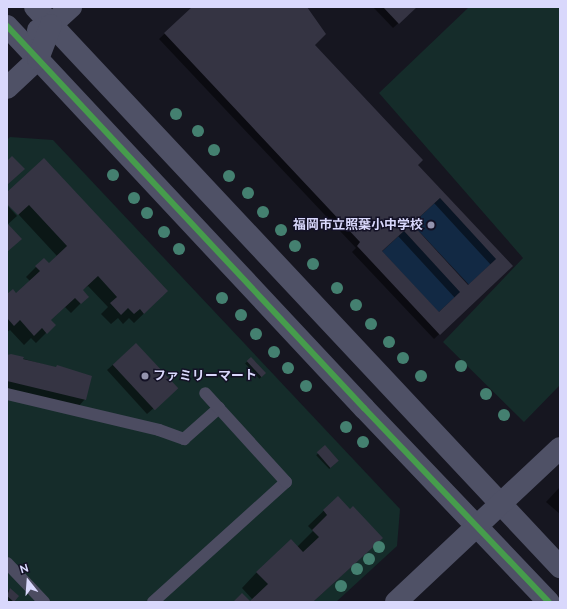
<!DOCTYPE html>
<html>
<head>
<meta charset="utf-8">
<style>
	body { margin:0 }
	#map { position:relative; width:567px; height:609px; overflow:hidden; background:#161620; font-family:Raleway,"Noto Sans JP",sans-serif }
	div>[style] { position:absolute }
	.green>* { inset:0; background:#152c2a }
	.water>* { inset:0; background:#122944; transform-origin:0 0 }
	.shadow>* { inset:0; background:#0007; transform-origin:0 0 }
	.building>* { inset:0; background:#353443; transform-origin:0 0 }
	.lane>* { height:12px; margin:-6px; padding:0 6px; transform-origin:6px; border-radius:6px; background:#4c4c61 }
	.secondary>* { height:22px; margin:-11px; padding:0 11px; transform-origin:11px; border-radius:11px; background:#4f5166 }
	.cycleway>* { height:6px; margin:-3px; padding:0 3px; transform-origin:3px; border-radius:3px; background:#469c4c }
	.trees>* { width:12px; height:12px; margin:-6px; border-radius:50%; background:#448070 }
	.dots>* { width:11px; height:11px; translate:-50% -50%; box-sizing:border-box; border:2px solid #131125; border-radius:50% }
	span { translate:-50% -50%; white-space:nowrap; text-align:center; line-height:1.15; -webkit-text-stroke:3px #131125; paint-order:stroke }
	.poi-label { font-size:13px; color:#d9d8fc; font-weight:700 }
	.right { translate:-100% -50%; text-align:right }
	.left { translate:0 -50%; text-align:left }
	.frame { position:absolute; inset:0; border:8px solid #d9d8fc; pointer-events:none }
	.north { position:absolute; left:8px; top:561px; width:40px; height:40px; -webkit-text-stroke:3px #131125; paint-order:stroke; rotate:343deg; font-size:11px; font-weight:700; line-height:16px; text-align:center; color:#d9d8fc }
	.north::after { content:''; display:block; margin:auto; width:14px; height:18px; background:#d9d8fc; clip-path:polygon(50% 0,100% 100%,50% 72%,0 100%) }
</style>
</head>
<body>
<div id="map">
	<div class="green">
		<div style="clip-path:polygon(469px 7px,560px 7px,560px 385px,524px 422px,443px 342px,523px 258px,379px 93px)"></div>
		<div style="clip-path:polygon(10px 137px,53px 140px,400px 509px,397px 546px,336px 602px,7px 602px,7px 140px)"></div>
	</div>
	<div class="water">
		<div style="left:440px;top:198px;width:83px;height:38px;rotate:47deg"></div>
		<div style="left:404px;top:231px;width:83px;height:30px;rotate:47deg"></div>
	</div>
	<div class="shadow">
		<div style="clip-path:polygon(evenodd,193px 7px,305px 7px,313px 45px,417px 165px,512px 266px,434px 339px,352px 252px,356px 248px,159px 39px,193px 7px,434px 203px,491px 265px,468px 286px,411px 225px,434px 203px,193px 7px,398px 236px,455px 298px,439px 313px,381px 251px,398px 236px)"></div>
		<div style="clip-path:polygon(373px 7px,416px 7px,393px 28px)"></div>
		<div style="clip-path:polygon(44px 160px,157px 301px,134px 323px,129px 318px,123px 324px,118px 318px,111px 324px,101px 314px,108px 307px,88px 286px,82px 290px,88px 296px,71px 313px,65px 307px,50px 320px,54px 325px,36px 343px,31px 338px,24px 345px,10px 330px,7px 332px,7px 295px,16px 294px,30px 281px,26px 277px,44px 259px,49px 264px,57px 256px,7px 202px,7px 194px)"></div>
		<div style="clip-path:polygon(7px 205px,17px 216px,7px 225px,7px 251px)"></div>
		<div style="clip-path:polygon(136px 344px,171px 393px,147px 414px,107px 370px)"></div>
		<div style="clip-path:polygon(11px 355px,55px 368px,85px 399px,78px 407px,7px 390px,7px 356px)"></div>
		<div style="left:251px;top:358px;width:21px;height:8px;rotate:47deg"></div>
		<div style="left:325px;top:447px;width:19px;height:12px;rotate:47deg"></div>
		<div style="clip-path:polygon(560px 487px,560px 514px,546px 502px)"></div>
		<div style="clip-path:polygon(338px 497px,366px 553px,313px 602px,250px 602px,253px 600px,242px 588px,257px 572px,297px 547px,313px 531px,308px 526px)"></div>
		<div style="clip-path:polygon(10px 589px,17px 596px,12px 602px,7px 600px,7px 592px)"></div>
	</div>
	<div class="building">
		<div style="clip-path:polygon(evenodd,192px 7px,307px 7px,326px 34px,315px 45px,423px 160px,418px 165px,513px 266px,440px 335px,357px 246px,360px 242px,164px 33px,192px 7px,440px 198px,496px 259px,468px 285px,412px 224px,440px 198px,192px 7px,404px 231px,460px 292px,439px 312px,382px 251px,404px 231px)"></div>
		<div style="clip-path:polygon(383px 7px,417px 7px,399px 24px)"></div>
		<div style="clip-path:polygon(12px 156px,25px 169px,7px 185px,7px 161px)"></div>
		<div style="clip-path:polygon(44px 158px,168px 291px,144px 314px,140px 309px,134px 314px,128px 308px,121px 315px,110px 303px,117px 297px,98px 276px,83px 290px,89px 297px,81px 304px,75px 298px,51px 320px,56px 325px,47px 334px,42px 328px,34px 336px,20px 320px,14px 326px,7px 318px,7px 294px,13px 289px,16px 293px,40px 271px,35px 266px,44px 258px,49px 263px,67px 246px,29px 205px,18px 215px,7px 204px,7px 192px)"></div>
		<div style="clip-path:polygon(7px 223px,22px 239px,7px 252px)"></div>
		<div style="left:136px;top:343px;width:62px;height:32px;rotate:47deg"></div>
		<div style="clip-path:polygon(11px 354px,24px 357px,23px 359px,56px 367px,57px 365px,92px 376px,86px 400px,7px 381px,7px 355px)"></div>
		<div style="left:251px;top:357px;width:22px;height:6px;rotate:47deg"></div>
		<div style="left:325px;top:445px;width:21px;height:11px;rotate:49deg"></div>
		<div style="clip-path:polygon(338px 496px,350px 509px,353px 506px,383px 538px,313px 602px,233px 602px,242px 593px,250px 601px,268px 584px,256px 572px,291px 539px,303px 552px,319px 537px,312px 530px,327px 515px,323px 510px)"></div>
		<div style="clip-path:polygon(10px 588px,19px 596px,14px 602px,7px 596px)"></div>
	</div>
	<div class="lane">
		<div style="left:7px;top:394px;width:156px;rotate:13.3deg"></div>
		<div style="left:159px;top:430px;width:27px;rotate:20deg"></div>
		<div style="left:184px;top:439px;width:47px;rotate:-41.5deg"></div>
		<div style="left:7px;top:563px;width:54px;rotate:46.5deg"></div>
		<div style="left:153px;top:602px;width:179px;rotate:-42.1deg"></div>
		<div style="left:286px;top:482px;width:120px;rotate:-132.3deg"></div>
	</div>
	<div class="secondary">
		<div style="left:35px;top:7px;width:768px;rotate:46.85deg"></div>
		<div style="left:7px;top:26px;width:523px;rotate:46.94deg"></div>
		<div style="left:364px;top:408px;width:268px;rotate:46.4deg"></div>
		<div style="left:38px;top:30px;width:14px;rotate:-21deg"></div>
		<div style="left:51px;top:25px;width:27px;rotate:-42deg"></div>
		<div style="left:7px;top:88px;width:42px;rotate:-43.1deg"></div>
		<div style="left:38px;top:59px;width:36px;rotate:-69deg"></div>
		<div style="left:396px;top:602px;width:225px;rotate:-43.2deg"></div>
	</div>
	<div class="cycleway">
		<div style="left:7px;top:26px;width:523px;rotate:46.94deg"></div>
		<div style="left:364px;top:408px;width:268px;rotate:46.4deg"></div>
	</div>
	<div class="trees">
		<div style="left:176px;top:114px"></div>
		<div style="left:198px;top:131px"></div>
		<div style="left:214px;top:150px"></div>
		<div style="left:113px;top:175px"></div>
		<div style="left:229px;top:176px"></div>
		<div style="left:248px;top:193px"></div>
		<div style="left:134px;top:198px"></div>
		<div style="left:263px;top:212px"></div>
		<div style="left:147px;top:213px"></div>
		<div style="left:281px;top:230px"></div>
		<div style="left:164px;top:232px"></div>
		<div style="left:295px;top:246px"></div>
		<div style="left:179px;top:249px"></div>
		<div style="left:313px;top:264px"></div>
		<div style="left:337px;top:288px"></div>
		<div style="left:222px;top:298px"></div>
		<div style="left:356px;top:305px"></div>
		<div style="left:241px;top:315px"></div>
		<div style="left:371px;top:324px"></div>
		<div style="left:256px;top:334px"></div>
		<div style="left:389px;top:342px"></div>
		<div style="left:274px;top:352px"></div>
		<div style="left:403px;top:358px"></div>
		<div style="left:461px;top:366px"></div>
		<div style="left:288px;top:368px"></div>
		<div style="left:421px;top:376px"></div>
		<div style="left:306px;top:386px"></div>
		<div style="left:486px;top:394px"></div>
		<div style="left:504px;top:415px"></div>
		<div style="left:346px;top:427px"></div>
		<div style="left:363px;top:442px"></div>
		<div style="left:379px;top:547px"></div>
		<div style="left:369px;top:559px"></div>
		<div style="left:357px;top:569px"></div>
		<div style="left:341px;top:586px"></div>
	</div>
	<div class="dots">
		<div style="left:431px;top:225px;background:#9594af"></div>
		<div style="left:145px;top:376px;background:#9594af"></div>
	</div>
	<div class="poi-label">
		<span class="right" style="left:423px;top:225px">福岡市立照葉小中学校</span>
		<span class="left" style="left:153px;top:376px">ファミリーマート</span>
	</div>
	<div class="frame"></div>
	<div class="north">N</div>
</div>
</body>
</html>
